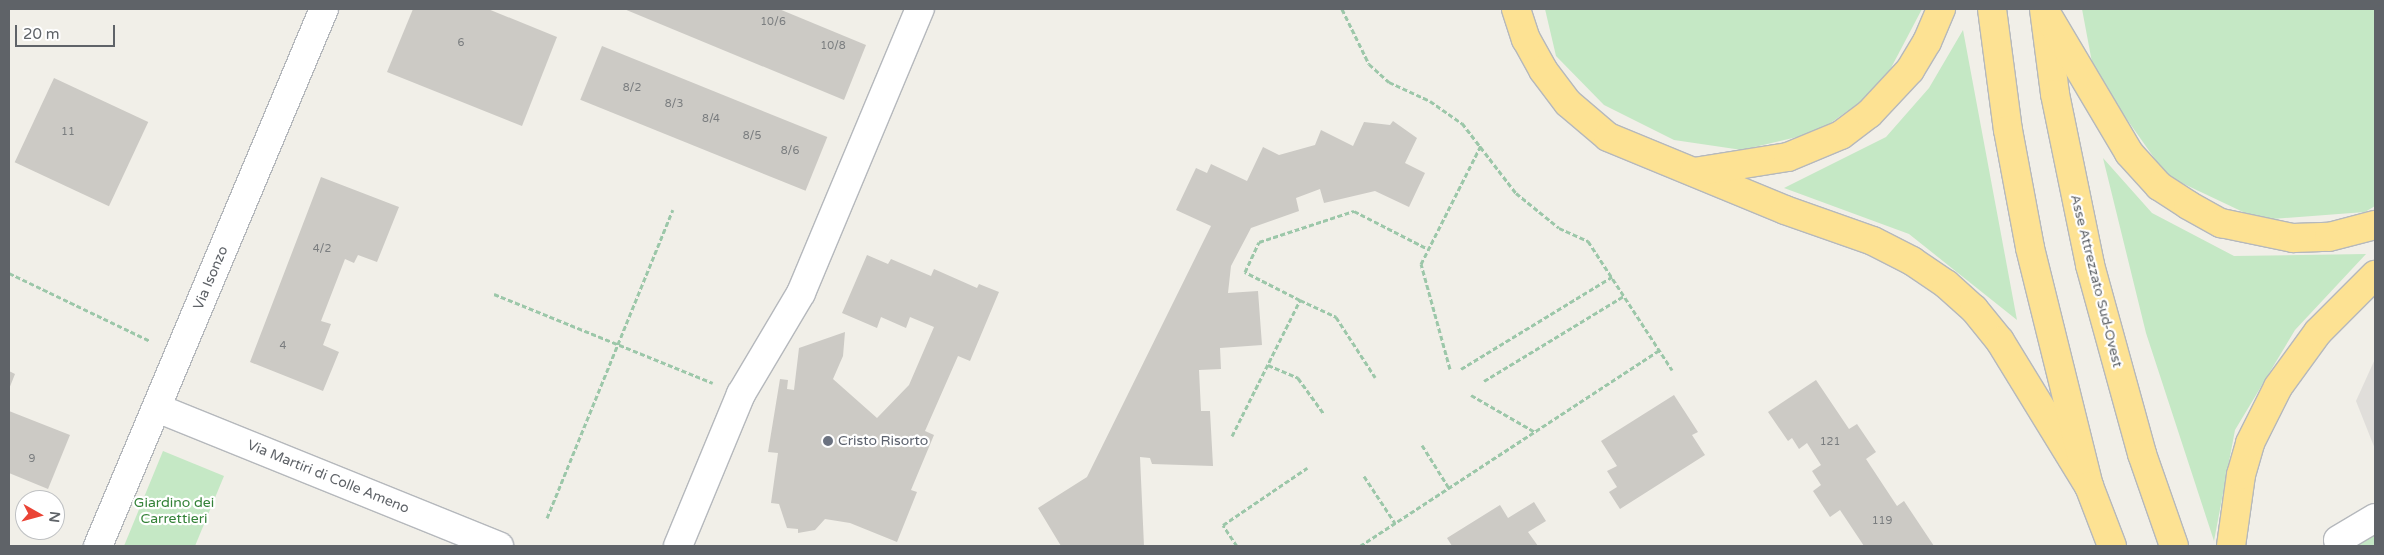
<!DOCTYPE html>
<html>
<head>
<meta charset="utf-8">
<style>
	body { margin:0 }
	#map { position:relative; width:2384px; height:555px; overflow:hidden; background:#f1efe8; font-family:"Varela Round",sans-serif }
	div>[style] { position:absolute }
	.industrial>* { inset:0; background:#e0deda }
	.green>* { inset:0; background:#c5e8c5 }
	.building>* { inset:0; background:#cccac5; transform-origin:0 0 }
	.path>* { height:3px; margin-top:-1.5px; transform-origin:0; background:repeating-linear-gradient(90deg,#9cc7a9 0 5px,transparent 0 7.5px) }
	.roads { filter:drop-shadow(1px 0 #b5b8bc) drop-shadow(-1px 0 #b5b8bc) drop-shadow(0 1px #b5b8bc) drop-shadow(0 -1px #b5b8bc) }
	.street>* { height:28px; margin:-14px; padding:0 14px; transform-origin:14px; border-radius:14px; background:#fff }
	.highway>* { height:28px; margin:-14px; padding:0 14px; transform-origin:14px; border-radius:14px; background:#fde293 }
	.dots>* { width:14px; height:14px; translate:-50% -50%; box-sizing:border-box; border:2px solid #fff; border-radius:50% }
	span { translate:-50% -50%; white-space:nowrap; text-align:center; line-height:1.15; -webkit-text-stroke:4.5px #fff; paint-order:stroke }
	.number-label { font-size:11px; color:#7a7d7f }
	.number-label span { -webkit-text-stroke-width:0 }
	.street-label { font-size:14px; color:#5f6368 }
	.worship-label { font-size:14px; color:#5b616d }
	.left { translate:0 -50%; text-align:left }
	.park-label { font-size:14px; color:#348238 }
	.frame { position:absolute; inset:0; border:10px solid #5f6368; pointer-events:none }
	.north { position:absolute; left:15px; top:490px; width:50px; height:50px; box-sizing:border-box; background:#fff; border:1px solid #bfc1c3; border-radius:50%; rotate:97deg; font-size:14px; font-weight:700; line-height:20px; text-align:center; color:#5f6368 }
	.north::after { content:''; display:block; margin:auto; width:18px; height:22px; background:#ea4335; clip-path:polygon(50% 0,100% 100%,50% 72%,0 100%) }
	.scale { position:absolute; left:15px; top:25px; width:100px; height:22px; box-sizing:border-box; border:2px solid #5f6368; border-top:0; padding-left:6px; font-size:15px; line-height:18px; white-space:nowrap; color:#5f6368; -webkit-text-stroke:4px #fff; paint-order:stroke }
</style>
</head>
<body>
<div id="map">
	<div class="industrial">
		<div style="clip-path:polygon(2375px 359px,2375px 449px,2356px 401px)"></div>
	</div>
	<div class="green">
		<div style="clip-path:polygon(1545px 9px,1922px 9px,1881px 87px,1818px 132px,1742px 150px,1674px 140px,1604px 105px,1556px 56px)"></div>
		<div style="clip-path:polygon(2082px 9px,2375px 9px,2375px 206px,2365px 212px,2260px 220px,2167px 176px,2094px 73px)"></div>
		<div style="clip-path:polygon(1963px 30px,2017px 320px,1909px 234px,1784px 188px,1886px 137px,1929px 88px)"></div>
		<div style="clip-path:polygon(2103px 158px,2152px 213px,2234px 256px,2366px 254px,2295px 330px,2235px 430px,2214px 541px,2146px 333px)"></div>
		<div style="clip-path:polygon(163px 451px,224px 476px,195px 546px,124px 546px)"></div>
		<div style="clip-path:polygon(2375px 522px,2375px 546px,2336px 546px)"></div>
	</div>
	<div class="building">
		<div style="clip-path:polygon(413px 9px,488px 9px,557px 37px,522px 126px,387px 72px)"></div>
		<div style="clip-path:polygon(624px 9px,779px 9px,866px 45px,844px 100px)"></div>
		<div style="left:602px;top:46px;width:243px;height:58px;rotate:22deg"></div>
		<div style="left:54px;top:78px;width:104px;height:93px;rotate:25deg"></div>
		<div style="clip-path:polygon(1393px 121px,1417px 138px,1405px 163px,1425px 173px,1409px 207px,1375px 191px,1324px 203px,1320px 189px,1296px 198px,1299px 211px,1251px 228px,1231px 266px,1228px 293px,1258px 291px,1262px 345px,1220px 348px,1221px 369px,1199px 370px,1201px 411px,1210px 411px,1213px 466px,1152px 464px,1150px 458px,1140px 457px,1144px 546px,1061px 546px,1038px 508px,1087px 477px,1211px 226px,1176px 210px,1196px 168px,1207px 173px,1211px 164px,1247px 181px,1263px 147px,1279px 155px,1315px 145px,1321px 130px,1353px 146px,1364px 122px,1390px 125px)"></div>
		<div style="clip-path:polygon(321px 177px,399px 207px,377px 262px,358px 255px,354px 263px,345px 259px,321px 321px,331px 324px,323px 345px,339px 352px,323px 391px,250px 362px)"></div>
		<div style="clip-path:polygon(867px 255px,888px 264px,891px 259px,931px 276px,934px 269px,977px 288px,979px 284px,999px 292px,970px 361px,958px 356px,925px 431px,934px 435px,911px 490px,917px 492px,897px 542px,850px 523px,825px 519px,815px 530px,798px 533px,798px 529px,787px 528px,779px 504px,771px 503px,778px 453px,768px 452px,780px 379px,788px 380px,787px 389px,794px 390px,799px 348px,845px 332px,843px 356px,833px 379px,877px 418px,909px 385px,934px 327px,910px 317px,906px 328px,881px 317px,877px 328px,842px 313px)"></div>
		<div style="clip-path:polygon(9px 371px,15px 374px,9px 389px)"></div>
		<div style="clip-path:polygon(1816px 380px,1849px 429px,1857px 424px,1876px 452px,1866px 459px,1897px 506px,1904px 501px,1934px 546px,1864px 546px,1840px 510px,1830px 517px,1813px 491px,1821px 485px,1812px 471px,1821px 465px,1807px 443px,1799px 449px,1792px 438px,1788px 441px,1768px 412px)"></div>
		<div style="clip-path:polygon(1674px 395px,1698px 432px,1692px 435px,1705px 455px,1620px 509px,1609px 492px,1617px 487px,1607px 471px,1617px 466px,1601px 441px)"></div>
		<div style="clip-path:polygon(9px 411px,70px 435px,48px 489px,9px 473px)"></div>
		<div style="clip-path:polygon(1534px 502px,1546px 521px,1528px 532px,1538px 546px,1452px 546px,1447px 538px,1500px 505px,1508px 518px)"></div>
	</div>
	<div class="path">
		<div style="left:1342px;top:9px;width:61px;rotate:63.9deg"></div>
		<div style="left:1369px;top:64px;width:27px;rotate:42deg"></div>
		<div style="left:1389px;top:82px;width:45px;rotate:24.9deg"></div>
		<div style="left:1430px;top:101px;width:39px;rotate:35deg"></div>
		<div style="left:1462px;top:123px;width:88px;rotate:52.4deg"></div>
		<div style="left:1516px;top:193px;width:55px;rotate:39.1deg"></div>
		<div style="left:1559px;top:228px;width:32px;rotate:24deg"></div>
		<div style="left:1588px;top:241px;width:154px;rotate:56.9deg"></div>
		<div style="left:9px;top:273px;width:157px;rotate:25.7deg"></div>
		<div style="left:494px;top:294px;width:236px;rotate:22.1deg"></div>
		<div style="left:1300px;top:300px;width:62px;rotate:-153deg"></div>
		<div style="left:1245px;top:272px;width:33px;rotate:-65deg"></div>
		<div style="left:1259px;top:242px;width:100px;rotate:-18.1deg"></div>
		<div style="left:1354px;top:211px;width:83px;rotate:27.2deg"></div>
		<div style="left:1268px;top:365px;width:33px;rotate:23deg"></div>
		<div style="left:1298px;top:378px;width:44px;rotate:54.2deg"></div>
		<div style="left:1450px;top:369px;width:109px;rotate:-105.4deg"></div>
		<div style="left:1421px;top:264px;width:133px;rotate:-63.2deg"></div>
		<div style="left:1461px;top:369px;width:177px;rotate:-31.4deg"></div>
		<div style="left:1484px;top:381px;width:164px;rotate:-31.3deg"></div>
		<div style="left:1471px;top:395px;width:74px;rotate:30deg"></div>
		<div style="left:1232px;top:436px;width:152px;rotate:-63.4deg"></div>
		<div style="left:1300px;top:300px;width:40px;rotate:25deg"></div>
		<div style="left:1336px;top:317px;width:72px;rotate:57deg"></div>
		<div style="left:1422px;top:445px;width:51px;rotate:57.9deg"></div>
		<div style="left:1364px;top:476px;width:56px;rotate:56.6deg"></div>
		<div style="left:547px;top:518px;width:333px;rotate:-67.8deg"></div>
		<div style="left:1237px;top:546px;width:25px;rotate:-124deg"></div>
		<div style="left:1223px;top:525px;width:102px;rotate:-34.2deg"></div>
		<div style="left:1360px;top:546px;width:358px;rotate:-33.2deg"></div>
	</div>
	<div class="roads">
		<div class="street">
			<div style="left:157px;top:408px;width:369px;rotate:22deg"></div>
			<div style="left:2338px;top:540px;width:43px;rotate:-30.7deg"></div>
			<div style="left:98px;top:546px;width:583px;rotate:-67.18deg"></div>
			<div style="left:678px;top:546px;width:165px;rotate:-67.5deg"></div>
			<div style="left:741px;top:394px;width:117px;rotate:-59.3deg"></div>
			<div style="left:801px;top:293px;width:308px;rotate:-67.3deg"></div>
		</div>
		<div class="highway">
			<div style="left:1516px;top:9px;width:32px;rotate:72deg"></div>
			<div style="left:1526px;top:39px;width:35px;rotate:61deg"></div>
			<div style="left:1543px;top:70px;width:41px;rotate:52.9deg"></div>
			<div style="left:1568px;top:103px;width:52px;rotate:40.4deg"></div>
			<div style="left:1608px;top:137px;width:191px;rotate:22.4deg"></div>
			<div style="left:1785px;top:210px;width:93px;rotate:19.4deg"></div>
			<div style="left:1873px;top:241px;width:44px;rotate:27.1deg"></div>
			<div style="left:1912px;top:261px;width:41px;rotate:34.1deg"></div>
			<div style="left:1946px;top:284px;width:38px;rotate:42deg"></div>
			<div style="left:1974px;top:309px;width:41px;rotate:50.9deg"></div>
			<div style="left:2000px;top:341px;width:170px;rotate:58.5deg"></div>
			<div style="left:1992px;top:9px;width:122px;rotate:82.5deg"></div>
			<div style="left:2008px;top:130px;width:120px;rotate:79.4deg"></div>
			<div style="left:2030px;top:248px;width:245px;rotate:76.1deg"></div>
			<div style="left:2089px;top:486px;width:64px;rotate:69deg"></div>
			<div style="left:2044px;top:9px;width:86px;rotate:82.6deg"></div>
			<div style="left:2055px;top:94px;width:175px;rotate:78.4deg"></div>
			<div style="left:2090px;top:265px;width:196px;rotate:74.6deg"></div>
			<div style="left:2142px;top:454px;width:97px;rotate:70.8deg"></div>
			<div style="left:2049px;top:18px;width:157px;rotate:59.3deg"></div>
			<div style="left:2129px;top:153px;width:45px;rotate:47.7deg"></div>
			<div style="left:2159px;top:186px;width:35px;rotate:33deg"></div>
			<div style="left:2188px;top:205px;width:38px;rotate:29deg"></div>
			<div style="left:2221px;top:223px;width:74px;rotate:11.8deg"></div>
			<div style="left:2293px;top:238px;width:36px;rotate:-2deg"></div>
			<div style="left:2329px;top:237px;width:48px;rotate:-14.6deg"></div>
			<div style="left:1694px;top:172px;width:95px;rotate:-9.1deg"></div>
			<div style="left:1788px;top:157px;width:57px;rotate:-22.5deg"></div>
			<div style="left:1841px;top:135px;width:35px;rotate:-37deg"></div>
			<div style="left:1869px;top:114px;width:60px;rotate:-47deg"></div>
			<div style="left:1910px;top:70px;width:33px;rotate:-59deg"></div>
			<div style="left:1927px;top:42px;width:36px;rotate:-67deg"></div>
			<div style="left:2231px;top:546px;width:72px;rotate:-82deg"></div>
			<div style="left:2241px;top:475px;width:33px;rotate:-74deg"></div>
			<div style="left:2250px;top:443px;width:63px;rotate:-63.4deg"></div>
			<div style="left:2278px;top:387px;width:68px;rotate:-54deg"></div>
			<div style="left:2318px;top:332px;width:81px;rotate:-45deg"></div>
		</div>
	</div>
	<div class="dots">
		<div style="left:828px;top:441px;background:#6b7280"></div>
	</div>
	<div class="number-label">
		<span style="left:773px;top:22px">10/6</span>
		<span style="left:461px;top:43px">6</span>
		<span style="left:833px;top:46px">10/8</span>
		<span style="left:632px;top:88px">8/2</span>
		<span style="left:674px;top:104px">8/3</span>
		<span style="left:711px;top:119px">8/4</span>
		<span style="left:68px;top:132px">11</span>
		<span style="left:752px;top:136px">8/5</span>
		<span style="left:790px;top:151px">8/6</span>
		<span style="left:322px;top:249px">4/2</span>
		<span style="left:283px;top:346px">4</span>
		<span style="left:1830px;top:442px">121</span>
		<span style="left:32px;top:459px">9</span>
		<span style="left:1882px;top:521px">119</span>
	</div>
	<div class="street-label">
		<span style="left:211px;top:278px;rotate:-67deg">Via Isonzo</span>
		<span style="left:2096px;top:281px;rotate:76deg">Asse Attrezzato Sud-Ovest</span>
		<span style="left:328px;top:477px;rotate:22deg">Via Martiri di Colle Ameno</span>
	</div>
	<div class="worship-label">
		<span class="left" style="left:838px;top:441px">Cristo Risorto</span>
	</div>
	<div class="park-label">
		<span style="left:174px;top:511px">Giardino dei<br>Carrettieri</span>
	</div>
	<div class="frame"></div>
	<div class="north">N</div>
	<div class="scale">20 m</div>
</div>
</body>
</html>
